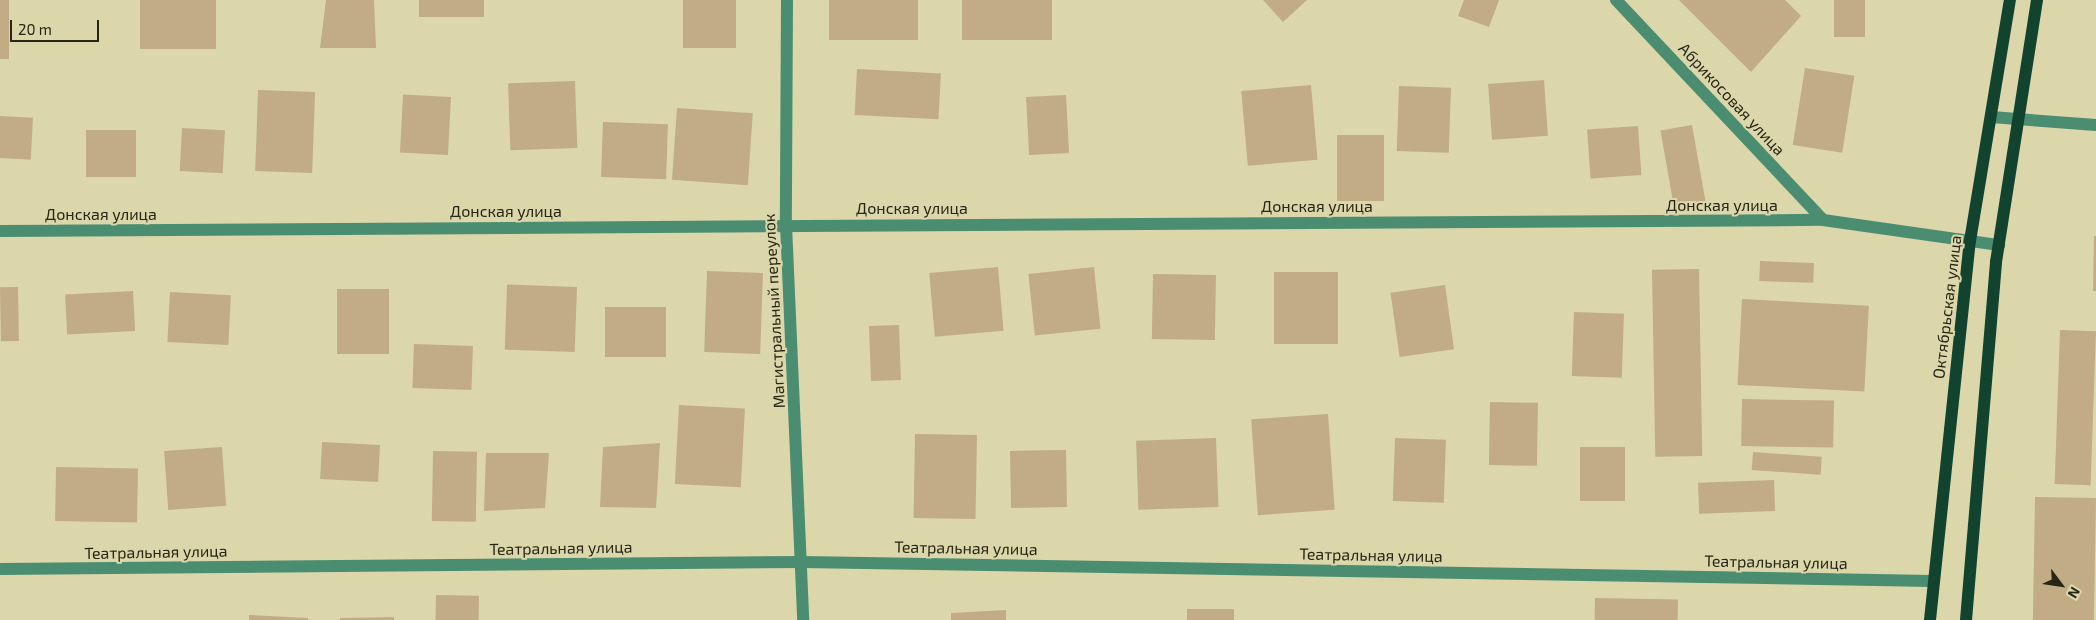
<!DOCTYPE html>
<html>
<head>
<meta charset="utf-8">
<style>
	body { margin:0 }
	#map { position:relative; width:2096px; height:620px; overflow:hidden; background:#dbd7ab; font-family:"Exo 2",sans-serif }
	div>[style] { position:absolute }
	.building>* { inset:0; background:#c1ac85; transform-origin:0 0 }
	.minor>* { height:12px; margin:-6px; padding:0 6px; transform-origin:6px; border-radius:6px; background:#4b8d70 }
	.major>* { height:12px; margin:-6px; padding:0 6px; transform-origin:6px; border-radius:6px; background:#12432f }
	span { translate:-50% -50%; white-space:nowrap; text-align:center; line-height:1.15; -webkit-text-stroke:4px #dbd7ab; paint-order:stroke }
	.street-label { font-size:16px; color:#272514 }
	.north { position:absolute; left:2036px; top:560px; width:50px; height:50px; -webkit-text-stroke:4px #dbd7ab; paint-order:stroke; rotate:121deg; font-size:14px; font-weight:700; line-height:20px; text-align:center; color:#272514 }
	.north::after { content:''; display:block; margin:auto; width:18px; height:22px; background:#272514; clip-path:polygon(50% 0,100% 100%,50% 72%,0 100%) }
	.scale { position:absolute; left:10px; top:20px; width:89px; height:22px; box-sizing:border-box; border:2px solid #272514; border-top:0; padding-left:6px; font-size:15px; line-height:18px; white-space:nowrap; color:#272514; -webkit-text-stroke:4px #dbd7ab; paint-order:stroke }
</style>
</head>
<body>
<div id="map">
	<div class="building">
		<div style="left:0;top:0;width:9px;height:59px"></div>
		<div style="left:140px;top:0;width:76px;height:49px"></div>
		<div style="clip-path:polygon(326px 0,374px 0,376px 48px,320px 48px)"></div>
		<div style="left:419px;top:0;width:65px;height:17px"></div>
		<div style="left:683px;top:0;width:53px;height:48px"></div>
		<div style="left:829px;top:0;width:89px;height:40px"></div>
		<div style="left:962px;top:0;width:90px;height:40px"></div>
		<div style="clip-path:polygon(1263px 0,1307px 0,1283px 22px)"></div>
		<div style="clip-path:polygon(1464px 0,1499px 0,1489px 27px,1458px 16px)"></div>
		<div style="clip-path:polygon(1679px 0,1785px 0,1801px 16px,1751px 72px)"></div>
		<div style="left:1834px;top:0;width:31px;height:37px"></div>
		<div style="left:1805px;top:68px;width:50px;height:78px;rotate:9deg"></div>
		<div style="left:857px;top:69px;width:84px;height:46px;rotate:3deg"></div>
		<div style="left:1544px;top:80px;width:56px;height:56px;rotate:86deg"></div>
		<div style="left:575px;top:81px;width:67px;height:67px;rotate:88deg"></div>
		<div style="left:1311px;top:85px;width:75px;height:70px;rotate:85deg"></div>
		<div style="left:1399px;top:86px;width:52px;height:65px;rotate:2deg"></div>
		<div style="left:315px;top:92px;width:81px;height:57px;rotate:92deg"></div>
		<div style="left:1066px;top:95px;width:58px;height:40px;rotate:87deg"></div>
		<div style="left:451px;top:97px;width:58px;height:48px;rotate:93deg"></div>
		<div style="left:677px;top:108px;width:76px;height:72px;rotate:4deg"></div>
		<div style="left:0;top:116px;width:33px;height:42px;rotate:3deg"></div>
		<div style="left:603px;top:122px;width:65px;height:55px;rotate:2deg"></div>
		<div style="left:1692px;top:125px;width:77px;height:32px;rotate:80deg"></div>
		<div style="left:1638px;top:126px;width:49px;height:51px;rotate:86deg"></div>
		<div style="left:182px;top:128px;width:43px;height:43px;rotate:3deg"></div>
		<div style="left:86px;top:130px;width:50px;height:47px"></div>
		<div style="left:1384px;top:135px;width:66px;height:47px;rotate:90deg"></div>
		<div style="clip-path:polygon(2094px 236px,2096px 236px,2096px 291px,2093px 291px)"></div>
		<div style="left:1760px;top:261px;width:54px;height:20px;rotate:2deg"></div>
		<div style="left:998px;top:267px;width:64px;height:69px;rotate:85deg"></div>
		<div style="left:1094px;top:267px;width:62px;height:66px;rotate:84deg"></div>
		<div style="left:1699px;top:269px;width:187px;height:47px;rotate:89deg"></div>
		<div style="left:707px;top:271px;width:56px;height:81px;rotate:2deg"></div>
		<div style="left:1338px;top:272px;width:72px;height:64px;rotate:90deg"></div>
		<div style="left:1153px;top:274px;width:63px;height:65px;rotate:1deg"></div>
		<div style="left:1445px;top:285px;width:65px;height:55px;rotate:82deg"></div>
		<div style="left:18px;top:287px;width:54px;height:18px;rotate:89deg"></div>
		<div style="left:577px;top:287px;width:65px;height:70px;rotate:92deg"></div>
		<div style="left:337px;top:289px;width:52px;height:65px"></div>
		<div style="left:133px;top:291px;width:40px;height:68px;rotate:87deg"></div>
		<div style="left:170px;top:292px;width:61px;height:50px;rotate:3deg"></div>
		<div style="left:1742px;top:299px;width:127px;height:86px;rotate:3deg"></div>
		<div style="left:605px;top:307px;width:61px;height:50px"></div>
		<div style="left:1574px;top:312px;width:50px;height:64px;rotate:2deg"></div>
		<div style="left:899px;top:325px;width:55px;height:30px;rotate:88deg"></div>
		<div style="left:2060px;top:330px;width:36px;height:154px;rotate:2deg"></div>
		<div style="left:414px;top:344px;width:59px;height:44px;rotate:2deg"></div>
		<div style="left:1742px;top:399px;width:92px;height:47px;rotate:1deg"></div>
		<div style="left:1490px;top:402px;width:48px;height:63px;rotate:1deg"></div>
		<div style="left:679px;top:405px;width:66px;height:79px;rotate:3deg"></div>
		<div style="left:1328px;top:414px;width:96px;height:77px;rotate:86deg"></div>
		<div style="left:915px;top:434px;width:62px;height:84px;rotate:1deg"></div>
		<div style="left:1216px;top:438px;width:69px;height:80px;rotate:88deg"></div>
		<div style="left:1395px;top:438px;width:51px;height:63px;rotate:2deg"></div>
		<div style="clip-path:polygon(660px 443px,656px 508px,600px 507px,603px 447px)"></div>
		<div style="left:380px;top:445px;width:37px;height:58px;rotate:93deg"></div>
		<div style="left:222px;top:447px;width:59px;height:58px;rotate:86deg"></div>
		<div style="left:1580px;top:447px;width:45px;height:54px"></div>
		<div style="left:1066px;top:450px;width:57px;height:56px;rotate:89deg"></div>
		<div style="left:433px;top:451px;width:44px;height:70px;rotate:1deg"></div>
		<div style="left:1753px;top:452px;width:69px;height:18px;rotate:4deg"></div>
		<div style="clip-path:polygon(486px 453px,549px 453px,545px 508px,484px 511px)"></div>
		<div style="left:56px;top:467px;width:82px;height:54px;rotate:1deg"></div>
		<div style="left:1774px;top:480px;width:31px;height:76px;rotate:88deg"></div>
		<div style="left:2035px;top:497px;width:61px;height:123px;rotate:1deg"></div>
		<div style="left:436px;top:595px;width:43px;height:25px;rotate:1deg"></div>
		<div style="left:1595px;top:598px;width:83px;height:22px;rotate:1deg"></div>
		<div style="left:1234px;top:609px;width:11px;height:47px;rotate:90deg"></div>
		<div style="clip-path:polygon(1006px 610px,1006px 620px,951px 620px,951px 613px)"></div>
		<div style="clip-path:polygon(249px 615px,308px 618px,308px 620px,249px 620px)"></div>
		<div style="clip-path:polygon(394px 617px,394px 620px,340px 620px,340px 618px)"></div>
	</div>
	<div class="minor">
		<div style="left:787px;top:0;width:225px;rotate:90.3deg"></div>
		<div style="left:786px;top:225px;width:395px;rotate:87.5deg"></div>
		<div style="left:1616px;top:0;width:302px;rotate:46.7deg"></div>
		<div style="left:1991px;top:117px;width:105px;rotate:4.4deg"></div>
		<div style="left:0;top:231px;width:1823px;rotate:-0.35deg"></div>
		<div style="left:1823px;top:220px;width:178px;rotate:8.1deg"></div>
		<div style="left:0;top:569px;width:803px;rotate:-0.5deg"></div>
		<div style="left:803px;top:562px;width:1129px;rotate:0.96deg"></div>
	</div>
	<div class="major">
		<div style="left:1930px;top:620px;width:381px;rotate:-84deg"></div>
		<div style="left:1970px;top:241px;width:244px;rotate:-80.6deg"></div>
		<div style="left:1966px;top:620px;width:359px;rotate:-85.2deg"></div>
		<div style="left:1996px;top:262px;width:265px;rotate:-81.1deg"></div>
	</div>
	<div class="street-label">
		<span style="left:1732px;top:99px;rotate:47deg">Абрикосовая улица</span>
		<span style="left:1722px;top:205px">Донская улица</span>
		<span style="left:1317px;top:206px">Донская улица</span>
		<span style="left:912px;top:208px">Донская улица</span>
		<span style="left:506px;top:211px">Донская улица</span>
		<span style="left:101px;top:214px">Донская улица</span>
		<span style="left:1947px;top:307px;rotate:-83deg">Октябрьская улица</span>
		<span style="left:774px;top:311px;rotate:-93deg">Магистральный переулок</span>
		<span style="left:561px;top:548px;rotate:-1deg">Театральная улица</span>
		<span style="left:966px;top:548px;rotate:1deg">Театральная улица</span>
		<span style="left:156px;top:552px;rotate:-1deg">Театральная улица</span>
		<span style="left:1371px;top:555px;rotate:1deg">Театральная улица</span>
		<span style="left:1776px;top:562px;rotate:1deg">Театральная улица</span>
	</div>
	<div class="north">N</div>
	<div class="scale">20 m</div>
</div>
</body>
</html>
